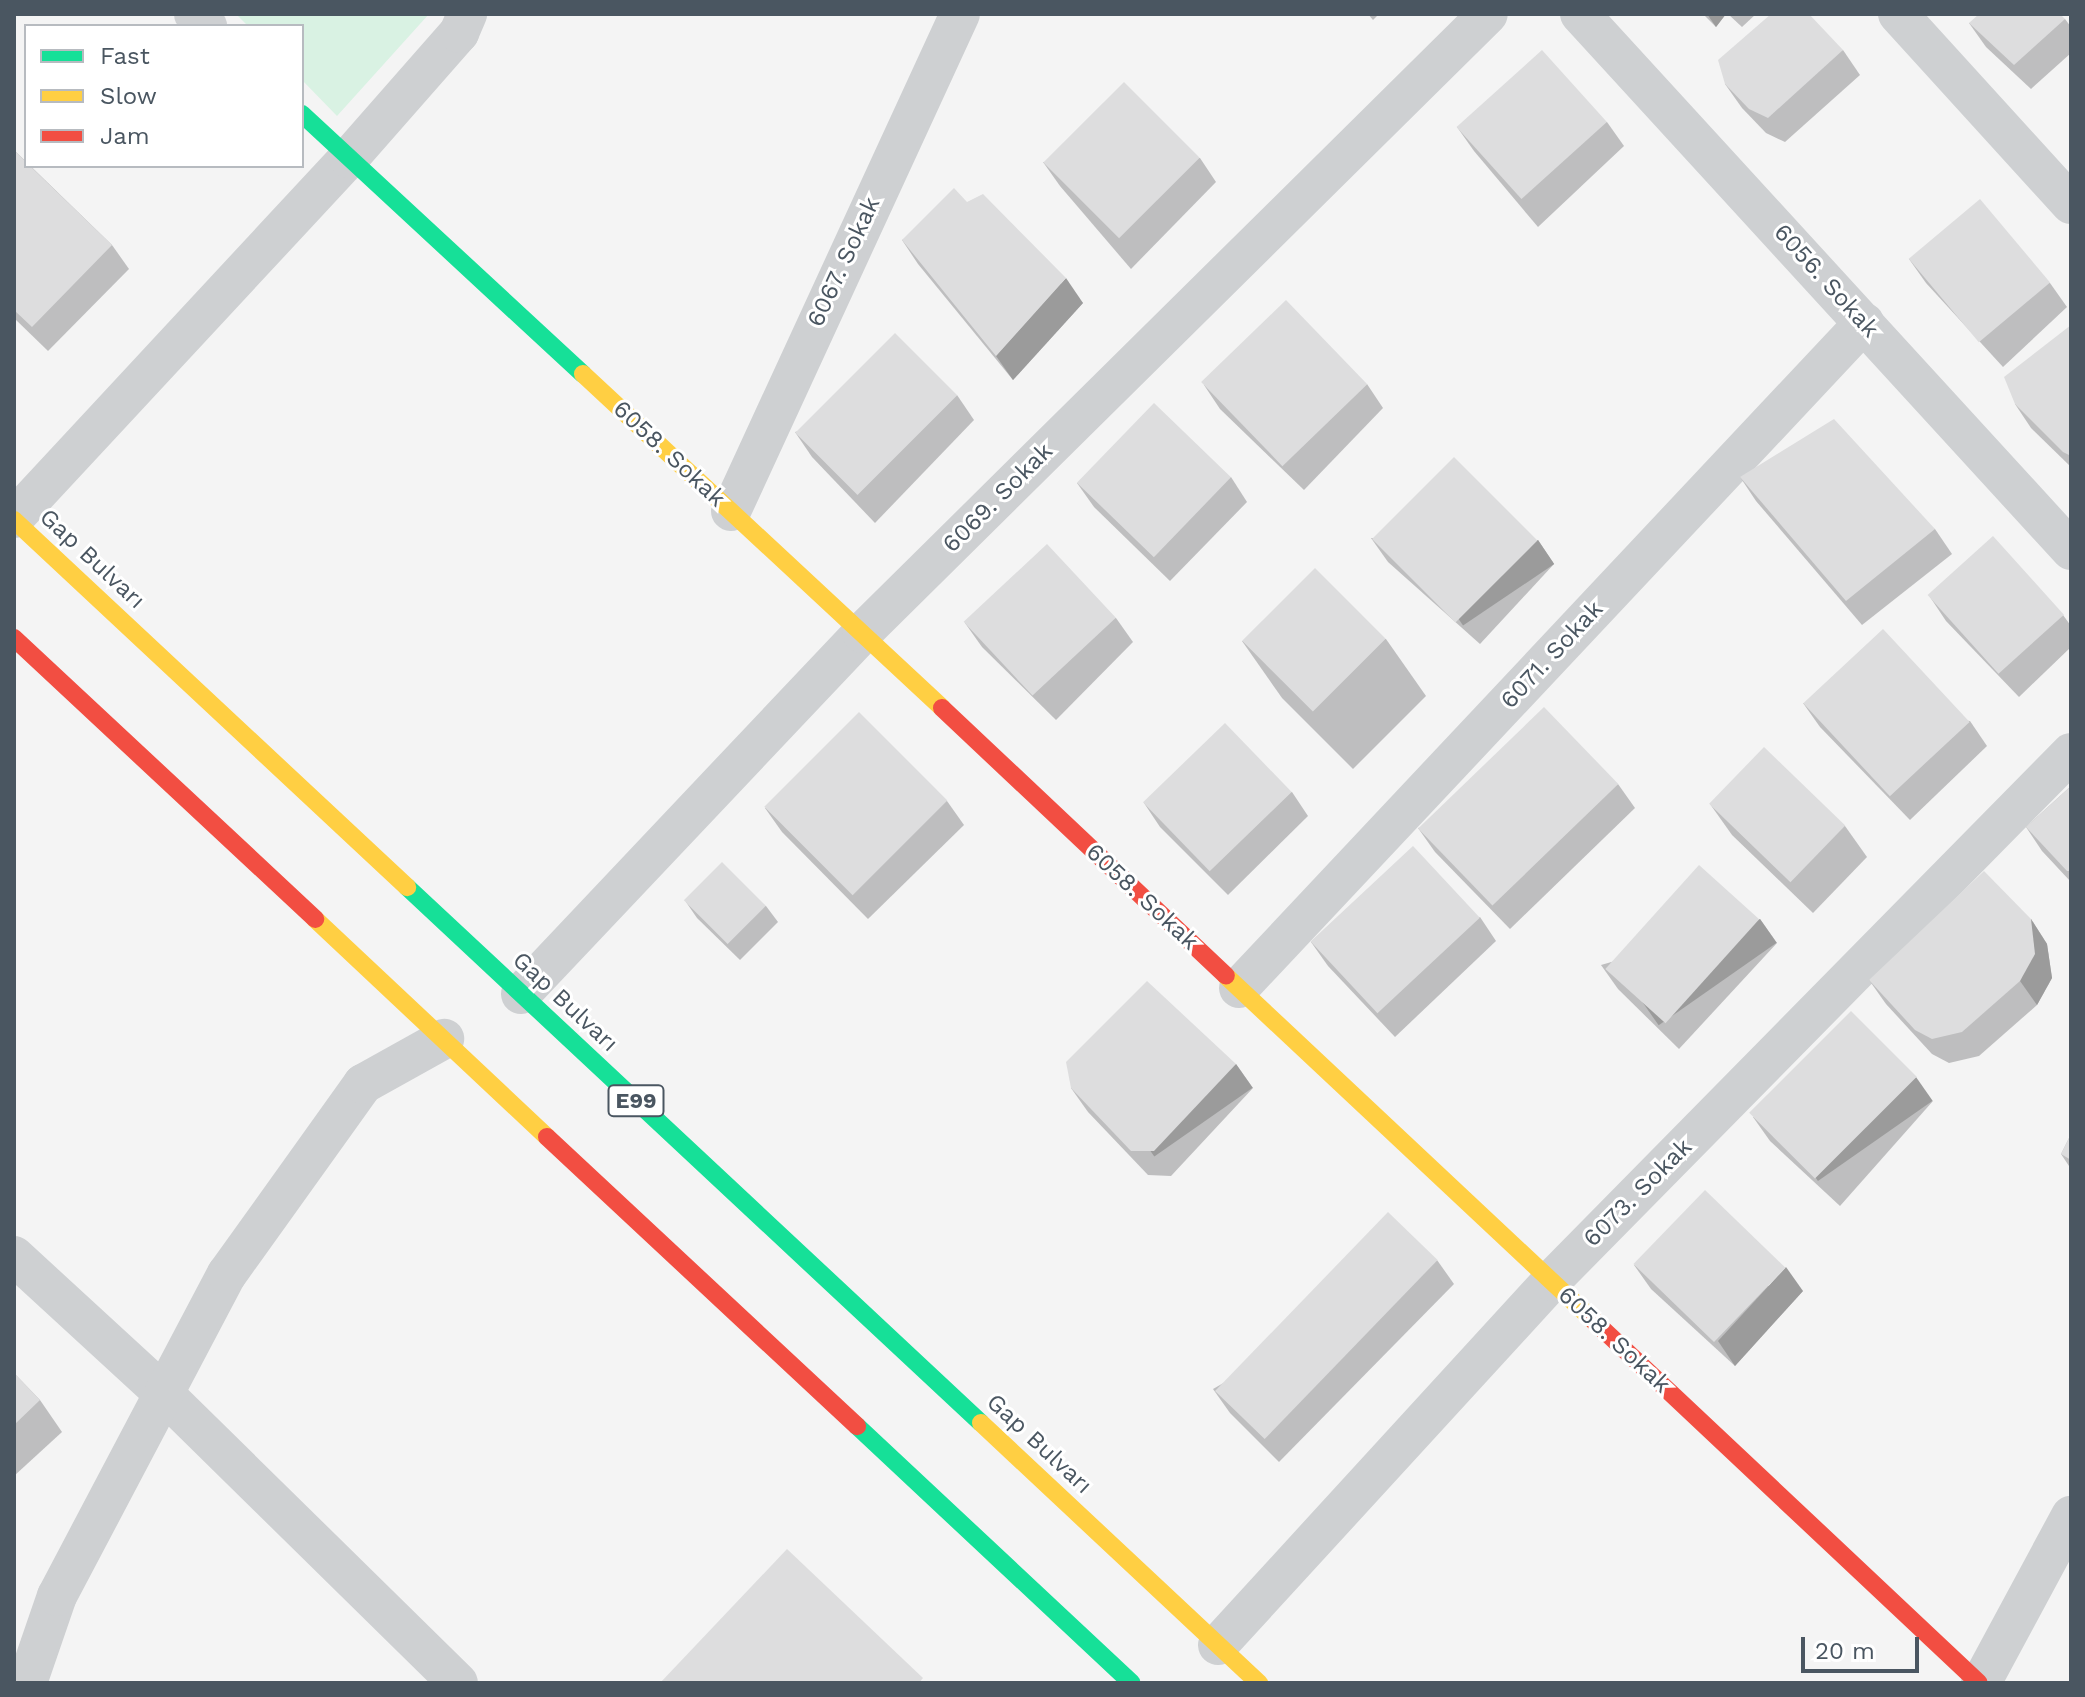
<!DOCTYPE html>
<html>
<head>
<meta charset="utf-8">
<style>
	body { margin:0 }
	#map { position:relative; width:2085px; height:1697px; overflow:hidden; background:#f4f4f4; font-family:"Work Sans",sans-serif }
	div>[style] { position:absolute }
	.green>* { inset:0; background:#d9f2e3 }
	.street>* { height:40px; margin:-20px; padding:0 20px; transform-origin:20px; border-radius:20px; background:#ced0d2 }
	.fast>* { height:18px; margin:-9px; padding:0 9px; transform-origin:9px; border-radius:9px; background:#16e098 }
	.slow>* { height:18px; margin:-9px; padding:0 9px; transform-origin:9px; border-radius:9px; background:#ffcf43 }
	.jam>* { height:18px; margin:-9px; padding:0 9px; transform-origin:9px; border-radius:9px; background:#f24e42 }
	.wall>* { inset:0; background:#bebebf }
	.shaded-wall>* { inset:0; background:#9b9b9b; transform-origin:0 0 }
	.building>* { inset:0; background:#ddddde; transform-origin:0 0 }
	span { translate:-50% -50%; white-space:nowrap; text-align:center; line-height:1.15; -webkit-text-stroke:6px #fff; paint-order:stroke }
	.shield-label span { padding:2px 6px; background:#fff; border:2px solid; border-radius:6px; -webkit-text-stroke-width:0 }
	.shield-label { font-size:22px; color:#4a5661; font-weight:700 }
	.street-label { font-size:24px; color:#4a5661 }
	.frame { position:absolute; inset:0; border:16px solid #4a5661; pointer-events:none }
	.legend { position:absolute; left:24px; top:24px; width:280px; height:144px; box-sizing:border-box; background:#fff; border:2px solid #b7bbc0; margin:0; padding:10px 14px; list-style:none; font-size:24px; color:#4a5661 }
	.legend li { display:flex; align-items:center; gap:16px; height:40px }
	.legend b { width:40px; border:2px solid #b7bbc0 }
	.scale { position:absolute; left:1801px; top:1637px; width:118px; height:36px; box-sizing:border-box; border:4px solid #4a5661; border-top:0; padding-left:10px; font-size:24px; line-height:28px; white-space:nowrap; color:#4a5661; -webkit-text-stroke:6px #fff; paint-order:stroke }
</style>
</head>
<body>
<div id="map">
	<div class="green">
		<div style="clip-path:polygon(236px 14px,429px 14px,337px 116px,302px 80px,302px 26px,248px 26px)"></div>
	</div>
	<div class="street">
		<div style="left:194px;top:14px;width:18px;rotate:43deg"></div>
		<div style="left:1580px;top:14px;width:727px;rotate:47.51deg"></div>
		<div style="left:1898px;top:14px;width:257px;rotate:47.7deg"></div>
		<div style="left:731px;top:511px;width:547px;rotate:-65.26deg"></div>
		<div style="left:14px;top:518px;width:492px;rotate:-47.1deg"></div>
		<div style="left:349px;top:158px;width:167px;rotate:-48.7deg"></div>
		<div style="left:459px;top:33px;width:21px;rotate:-67deg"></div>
		<div style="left:1239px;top:988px;width:913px;rotate:-46.78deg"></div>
		<div style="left:521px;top:994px;width:497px;rotate:-46.6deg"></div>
		<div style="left:862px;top:633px;width:880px;rotate:-44.68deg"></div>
		<div style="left:14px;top:1256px;width:204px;rotate:42.6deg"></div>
		<div style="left:164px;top:1394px;width:412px;rotate:44.5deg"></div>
		<div style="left:1218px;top:1645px;width:493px;rotate:-47.5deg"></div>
		<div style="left:1551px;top:1281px;width:741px;rotate:-45.44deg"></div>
		<div style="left:27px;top:1683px;width:92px;rotate:-71deg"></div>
		<div style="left:57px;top:1596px;width:364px;rotate:-62.2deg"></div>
		<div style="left:227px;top:1274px;width:234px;rotate:-54.4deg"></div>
		<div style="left:363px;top:1084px;width:93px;rotate:-29.1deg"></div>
		<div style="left:1981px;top:1683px;width:190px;rotate:-61.7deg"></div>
	</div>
	<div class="fast">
		<div style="left:302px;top:114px;width:383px;rotate:42.8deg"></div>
		<div style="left:407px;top:887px;width:785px;rotate:43.04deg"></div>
		<div style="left:857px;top:1426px;width:376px;rotate:43.1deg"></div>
	</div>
	<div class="slow">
		<div style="left:583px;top:374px;width:490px;rotate:42.9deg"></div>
		<div style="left:14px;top:520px;width:538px;rotate:43.04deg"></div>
		<div style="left:315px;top:919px;width:318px;rotate:43.2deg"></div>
		<div style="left:1226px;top:976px;width:504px;rotate:43.15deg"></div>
		<div style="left:981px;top:1423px;width:381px;rotate:43.1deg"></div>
	</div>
	<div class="jam">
		<div style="left:14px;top:638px;width:412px;rotate:43deg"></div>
		<div style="left:942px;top:708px;width:390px;rotate:43.3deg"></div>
		<div style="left:547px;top:1137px;width:424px;rotate:43deg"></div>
		<div style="left:1594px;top:1321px;width:528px;rotate:43.24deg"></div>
	</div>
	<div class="wall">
		<div style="clip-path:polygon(1368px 14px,1379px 14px,1373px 20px)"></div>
		<div style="clip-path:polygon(1703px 14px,1726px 14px,1716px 27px)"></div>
		<div style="clip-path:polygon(1728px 14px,1756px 14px,1742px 27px)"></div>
		<div style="clip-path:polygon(2065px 19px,2071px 27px,2071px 53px,2031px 89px,1986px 47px,1969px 23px)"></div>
		<div style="clip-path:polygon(1843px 50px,1860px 75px,1785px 142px,1766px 133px,1742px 108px,1725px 84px)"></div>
		<div style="clip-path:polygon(1607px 122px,1624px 146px,1538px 227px,1474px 151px,1457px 127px)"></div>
		<div style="clip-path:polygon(14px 150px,112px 245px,129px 269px,48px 351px,14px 318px)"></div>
		<div style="clip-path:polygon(1200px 158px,1216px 182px,1131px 269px,1060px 186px,1043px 162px)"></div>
		<div style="clip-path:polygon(967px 202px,1083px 303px,1013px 380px,918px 264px,902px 240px)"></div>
		<div style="clip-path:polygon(1909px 259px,2050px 283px,2067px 307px,2003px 367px,1926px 283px)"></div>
		<div style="clip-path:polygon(2071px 325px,2071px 467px,2031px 428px,2015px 404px)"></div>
		<div style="clip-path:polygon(1367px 384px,1383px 408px,1304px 490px,1220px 409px,1204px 385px)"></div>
		<div style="clip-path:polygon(957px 395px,974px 420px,875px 523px,812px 457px,795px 432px)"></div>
		<div style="clip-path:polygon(1231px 477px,1247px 502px,1170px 581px,1094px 507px,1077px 483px)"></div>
		<div style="clip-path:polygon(1740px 477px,1935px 529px,1952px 554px,1862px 625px,1756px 501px)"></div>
		<div style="clip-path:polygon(1371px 538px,1538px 540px,1554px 564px,1480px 644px,1388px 562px)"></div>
		<div style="clip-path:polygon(1930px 597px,2063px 615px,2071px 626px,2071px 647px,2019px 697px,1946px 621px)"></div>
		<div style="clip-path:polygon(1116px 618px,1133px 642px,1056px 720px,982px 647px,965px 623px)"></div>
		<div style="clip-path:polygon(1386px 639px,1426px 696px,1353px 769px,1282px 698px,1242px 641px)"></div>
		<div style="clip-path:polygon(1803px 703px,1970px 721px,1987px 746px,1910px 820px,1820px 727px)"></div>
		<div style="clip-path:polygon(1618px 784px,1635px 808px,1510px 929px,1435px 852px,1418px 828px)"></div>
		<div style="clip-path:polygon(2071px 786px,2071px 882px,2042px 851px,2026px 827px)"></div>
		<div style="clip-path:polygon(1292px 792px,1308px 816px,1228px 895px,1160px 827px,1144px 803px)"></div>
		<div style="clip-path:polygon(947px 801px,964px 825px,868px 919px,782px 832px,765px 808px)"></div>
		<div style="clip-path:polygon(1710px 804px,1845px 826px,1867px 857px,1813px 913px,1732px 835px)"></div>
		<div style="clip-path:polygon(686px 902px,766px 906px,778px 922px,740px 960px,697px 918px)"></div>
		<div style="clip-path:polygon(1480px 917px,1496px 941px,1395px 1037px,1328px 966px,1311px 942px)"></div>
		<div style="clip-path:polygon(1760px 919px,1777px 943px,1679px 1049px,1618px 989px,1601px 965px)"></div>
		<div style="clip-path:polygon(2031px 919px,2047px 944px,2052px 978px,2037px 1005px,1979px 1056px,1949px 1063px,1932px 1054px,1886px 1004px,1869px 980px)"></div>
		<div style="clip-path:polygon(1236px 1064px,1253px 1088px,1171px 1176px,1148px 1175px,1088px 1112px,1071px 1088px)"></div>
		<div style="clip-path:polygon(1933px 1101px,1840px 1206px,1770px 1141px,1753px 1117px)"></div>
		<div style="clip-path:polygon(2071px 1134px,2071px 1169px,2061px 1154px)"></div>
		<div style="clip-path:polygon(1437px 1260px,1454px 1284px,1279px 1462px,1230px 1413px,1213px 1389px)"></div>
		<div style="clip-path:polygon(1634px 1265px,1803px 1291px,1735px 1366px,1651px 1289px)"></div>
		<div style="clip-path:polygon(14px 1373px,40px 1400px,62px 1432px,14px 1476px)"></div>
	</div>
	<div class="shaded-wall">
		<div style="clip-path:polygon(1707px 14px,1726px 14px,1716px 27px)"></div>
		<div style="clip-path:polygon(1066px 278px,1083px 303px,1013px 380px,996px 356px)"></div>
		<div style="left:1538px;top:540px;width:29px;height:110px;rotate:56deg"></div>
		<div style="left:1760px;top:919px;width:29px;height:144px;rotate:55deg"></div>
		<div style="clip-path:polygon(2031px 919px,2047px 944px,2052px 978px,2037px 1005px,2020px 981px)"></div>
		<div style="left:1236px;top:1064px;width:29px;height:120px;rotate:55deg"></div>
		<div style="left:1916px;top:1077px;width:29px;height:140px;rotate:55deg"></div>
		<div style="clip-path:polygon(1786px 1267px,1803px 1291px,1735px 1366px,1718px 1341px)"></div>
	</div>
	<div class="building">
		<div style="clip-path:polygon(1771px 14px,1809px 14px,1843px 50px,1768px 118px,1749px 109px,1725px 84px,1718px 60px)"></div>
		<div style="clip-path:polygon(1979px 14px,2060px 14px,2065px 19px,2014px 65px,1969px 23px)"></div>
		<div style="left:1542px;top:50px;width:97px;height:115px;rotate:48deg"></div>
		<div style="left:1124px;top:82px;width:107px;height:114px;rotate:45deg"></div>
		<div style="clip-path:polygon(14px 150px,26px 162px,26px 166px,30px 166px,112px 245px,32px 327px,14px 310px)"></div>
		<div style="clip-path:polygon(954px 188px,967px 202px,983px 194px,1066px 278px,996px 356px,902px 240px)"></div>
		<div style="left:1980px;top:199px;width:109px;height:93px;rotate:50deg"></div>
		<div style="left:1286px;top:300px;width:117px;height:118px;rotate:46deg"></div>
		<div style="clip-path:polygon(2071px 325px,2071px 456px,2063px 452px,2015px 404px,2004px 377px)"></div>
		<div style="left:895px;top:333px;width:88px;height:141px;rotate:45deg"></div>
		<div style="left:1154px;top:403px;width:107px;height:111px;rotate:44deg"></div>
		<div style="clip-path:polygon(1834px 419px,1935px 529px,1846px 601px,1740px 477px)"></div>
		<div style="left:1454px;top:457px;width:118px;height:116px;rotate:45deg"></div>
		<div style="left:1993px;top:536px;width:106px;height:88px;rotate:48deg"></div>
		<div style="left:1047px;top:544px;width:101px;height:114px;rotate:47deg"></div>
		<div style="left:1315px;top:568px;width:100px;height:103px;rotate:45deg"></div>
		<div style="left:1883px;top:629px;width:127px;height:109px;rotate:47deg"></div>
		<div style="left:1544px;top:707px;width:107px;height:175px;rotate:46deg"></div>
		<div style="left:859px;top:712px;width:125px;height:134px;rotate:45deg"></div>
		<div style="left:1225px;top:723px;width:96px;height:114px;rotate:46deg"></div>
		<div style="left:1764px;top:747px;width:113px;height:79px;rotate:44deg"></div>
		<div style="clip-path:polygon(2071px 786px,2071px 871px,2067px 871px,2026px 827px)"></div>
		<div style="left:1413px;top:846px;width:98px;height:140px;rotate:47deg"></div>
		<div style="left:722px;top:862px;width:62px;height:54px;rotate:45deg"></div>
		<div style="left:1699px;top:865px;width:81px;height:140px;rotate:42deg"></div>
		<div style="clip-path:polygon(1984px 871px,2031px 919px,2035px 954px,2020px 981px,1962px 1032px,1932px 1039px,1915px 1030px,1869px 980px)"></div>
		<div style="clip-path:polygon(1147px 981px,1236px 1064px,1154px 1151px,1131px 1151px,1071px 1088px,1066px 1062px)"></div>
		<div style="left:1851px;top:1011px;width:93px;height:144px;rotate:45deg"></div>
		<div style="clip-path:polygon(2071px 1134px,2071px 1160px,2061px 1154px)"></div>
		<div style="left:1705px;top:1190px;width:112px;height:103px;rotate:44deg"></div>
		<div style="left:1388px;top:1212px;width:69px;height:249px;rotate:44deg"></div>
		<div style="clip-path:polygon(14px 1373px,40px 1400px,14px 1425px)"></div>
		<div style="clip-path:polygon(787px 1549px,923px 1678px,919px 1683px,660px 1683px)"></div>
	</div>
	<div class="shield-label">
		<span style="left:636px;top:1101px">E99</span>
	</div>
	<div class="street-label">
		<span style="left:844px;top:262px;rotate:-65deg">6067. Sokak</span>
		<span style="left:1826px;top:281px;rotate:48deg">6056. Sokak</span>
		<span style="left:669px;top:454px;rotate:43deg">6058. Sokak</span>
		<span style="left:998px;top:498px;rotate:-45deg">6069. Sokak</span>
		<span style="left:92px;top:559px;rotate:43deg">Gap Bulvarı</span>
		<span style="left:1552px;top:655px;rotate:-47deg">6071. Sokak</span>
		<span style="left:1142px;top:897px;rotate:43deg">6058. Sokak</span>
		<span style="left:565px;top:1002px;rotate:43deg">Gap Bulvarı</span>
		<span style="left:1638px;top:1193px;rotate:-45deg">6073. Sokak</span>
		<span style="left:1614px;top:1340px;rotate:43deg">6058. Sokak</span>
		<span style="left:1039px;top:1444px;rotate:43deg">Gap Bulvarı</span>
	</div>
	<div class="frame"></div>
	<ul class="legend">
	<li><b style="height:10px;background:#16e098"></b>Fast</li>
	<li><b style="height:10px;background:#ffcf43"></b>Slow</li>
	<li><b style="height:10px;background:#f24e42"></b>Jam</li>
	</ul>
	<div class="scale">20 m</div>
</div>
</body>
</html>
